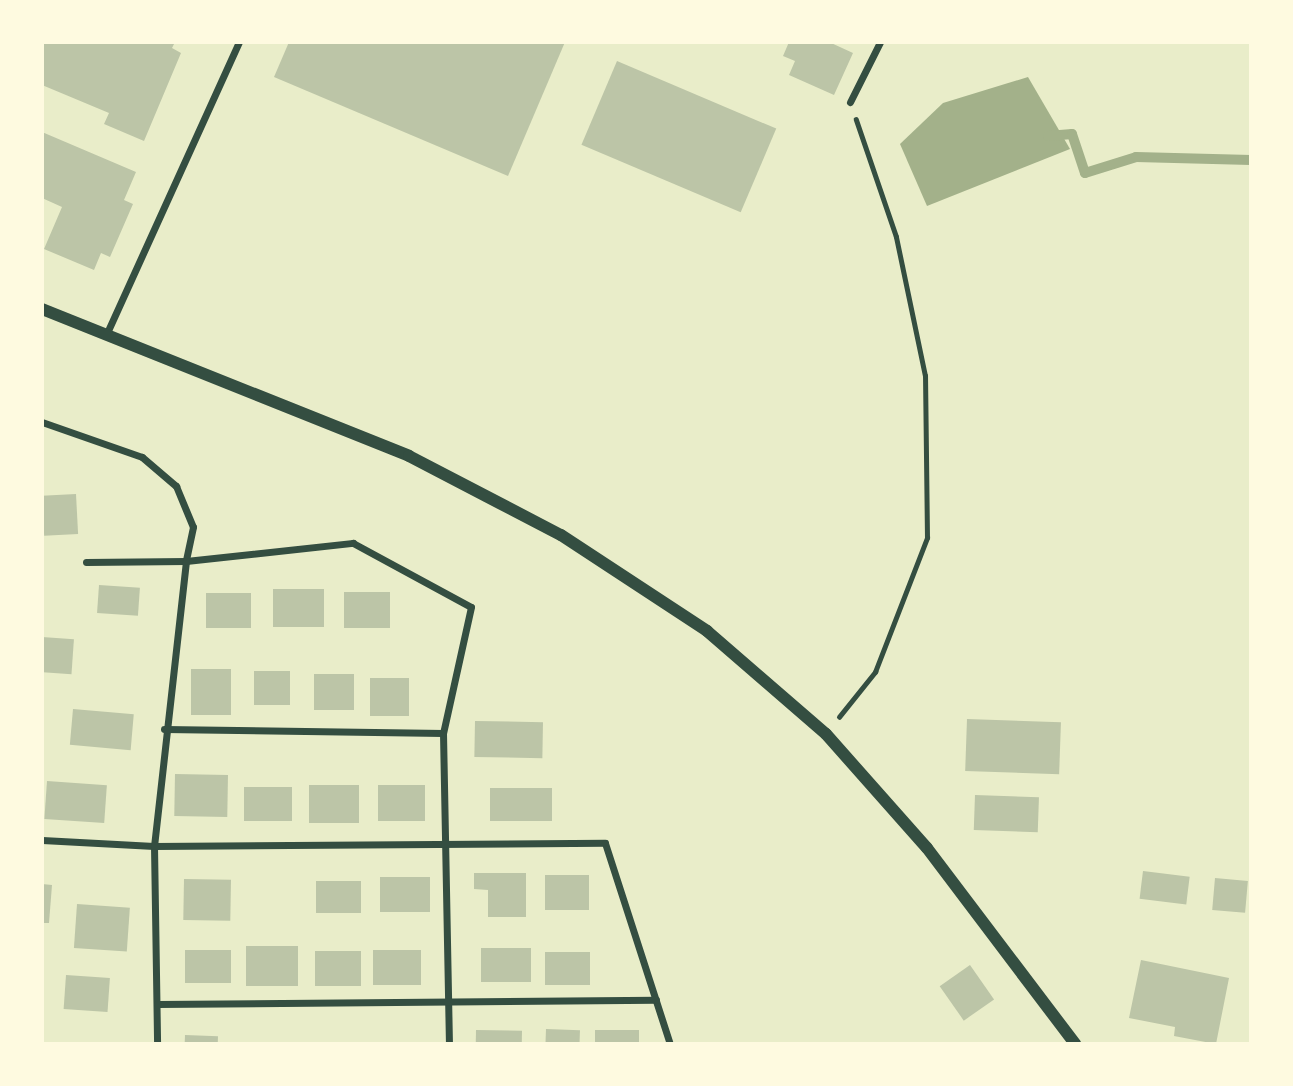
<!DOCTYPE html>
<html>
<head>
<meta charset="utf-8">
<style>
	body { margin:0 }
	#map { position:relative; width:1293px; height:1086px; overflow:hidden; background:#e9edc9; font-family:Spectral,serif }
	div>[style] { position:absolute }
	.water>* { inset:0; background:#a3b18a }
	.stream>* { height:10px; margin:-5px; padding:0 5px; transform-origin:5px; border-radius:5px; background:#a3b18a }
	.building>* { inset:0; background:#bcc5a7; transform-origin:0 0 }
	.path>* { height:4.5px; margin:-2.25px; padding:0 2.25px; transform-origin:2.25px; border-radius:2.25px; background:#344e41 }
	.minor>* { height:7px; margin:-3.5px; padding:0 3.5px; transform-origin:3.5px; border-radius:3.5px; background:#344e41 }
	.tertiary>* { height:12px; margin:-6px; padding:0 6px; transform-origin:6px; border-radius:6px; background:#344e41 }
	span { translate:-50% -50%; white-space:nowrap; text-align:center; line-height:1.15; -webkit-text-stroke:7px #fefae0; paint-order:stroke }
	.frame { position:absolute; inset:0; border:44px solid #fefae0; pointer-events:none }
</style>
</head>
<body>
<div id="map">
	<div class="water">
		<div style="clip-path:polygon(1028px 77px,1070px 149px,927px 206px,900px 144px,943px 103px)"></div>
	</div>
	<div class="stream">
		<div style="left:1048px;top:136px;width:24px;rotate:-5deg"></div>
		<div style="left:1072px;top:134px;width:41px;rotate:71.6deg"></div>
		<div style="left:1085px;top:173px;width:53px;rotate:-17.4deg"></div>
		<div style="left:1136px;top:157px;width:115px;rotate:1.5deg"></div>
	</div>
	<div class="building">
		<div style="clip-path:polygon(42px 42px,175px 42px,172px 48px,181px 53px,144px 141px,104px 124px,109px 113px,42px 85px)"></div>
		<div style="clip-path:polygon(289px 42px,565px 42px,508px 176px,274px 77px)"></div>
		<div style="clip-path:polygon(789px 42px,829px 42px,853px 53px,834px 95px,789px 75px,795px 61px,783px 56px)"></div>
		<div style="left:617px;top:61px;width:173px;height:91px;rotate:23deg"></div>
		<div style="clip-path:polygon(42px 132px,136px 172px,124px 200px,133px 204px,110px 257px,101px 253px,94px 270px,44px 249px,62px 207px,42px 198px)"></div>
		<div style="left:76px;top:494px;width:40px;height:34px;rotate:87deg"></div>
		<div style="left:99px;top:585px;width:41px;height:28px;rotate:4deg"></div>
		<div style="left:273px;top:589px;width:51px;height:38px"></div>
		<div style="left:344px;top:592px;width:46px;height:36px"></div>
		<div style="left:206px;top:593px;width:45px;height:35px"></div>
		<div style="left:42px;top:637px;width:32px;height:35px;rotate:4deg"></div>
		<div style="left:191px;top:669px;width:40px;height:46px"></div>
		<div style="left:254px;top:671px;width:36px;height:34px"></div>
		<div style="left:314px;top:674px;width:40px;height:36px"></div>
		<div style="left:370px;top:678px;width:39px;height:38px"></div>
		<div style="left:73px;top:709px;width:61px;height:36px;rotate:5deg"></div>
		<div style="left:967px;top:719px;width:94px;height:52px;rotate:2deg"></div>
		<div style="left:475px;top:721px;width:68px;height:36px;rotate:1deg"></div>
		<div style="left:175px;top:774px;width:53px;height:42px;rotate:1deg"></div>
		<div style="left:47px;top:781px;width:60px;height:38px;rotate:4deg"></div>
		<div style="left:309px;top:785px;width:50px;height:38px"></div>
		<div style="left:378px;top:785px;width:47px;height:36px"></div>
		<div style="left:292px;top:787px;width:34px;height:48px;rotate:90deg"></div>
		<div style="left:490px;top:788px;width:62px;height:33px"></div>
		<div style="left:975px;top:795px;width:64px;height:35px;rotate:2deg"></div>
		<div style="left:1143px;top:871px;width:47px;height:28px;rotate:7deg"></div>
		<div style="clip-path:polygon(474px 873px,526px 873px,526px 917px,488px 917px,488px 890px,474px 889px)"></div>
		<div style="left:545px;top:875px;width:44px;height:35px"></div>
		<div style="left:380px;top:877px;width:50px;height:35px"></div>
		<div style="left:1215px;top:878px;width:33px;height:32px;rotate:5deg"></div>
		<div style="left:184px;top:879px;width:47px;height:41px;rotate:1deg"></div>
		<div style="left:316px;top:881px;width:45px;height:32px"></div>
		<div style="clip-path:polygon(42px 884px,52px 885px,49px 923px,42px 923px)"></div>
		<div style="left:77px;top:904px;width:53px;height:44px;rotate:4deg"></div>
		<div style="left:246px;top:946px;width:52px;height:40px"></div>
		<div style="left:481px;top:948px;width:50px;height:34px"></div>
		<div style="left:185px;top:950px;width:46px;height:33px"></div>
		<div style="left:373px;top:950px;width:48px;height:35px"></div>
		<div style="left:315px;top:951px;width:46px;height:35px"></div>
		<div style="left:545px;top:952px;width:45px;height:33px"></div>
		<div style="clip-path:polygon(1141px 960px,1229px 978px,1216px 1044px,1174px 1036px,1175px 1027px,1129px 1018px)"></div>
		<div style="left:970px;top:965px;width:42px;height:37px;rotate:55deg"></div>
		<div style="left:66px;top:975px;width:44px;height:34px;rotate:4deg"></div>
		<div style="left:546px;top:1029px;width:34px;height:15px;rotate:2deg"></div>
		<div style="left:476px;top:1030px;width:46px;height:14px;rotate:1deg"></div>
		<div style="left:595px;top:1030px;width:44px;height:14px"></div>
		<div style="left:185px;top:1035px;width:33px;height:9px;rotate:2deg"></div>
	</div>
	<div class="path">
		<div style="left:839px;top:717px;width:58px;rotate:-51.3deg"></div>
		<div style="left:875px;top:672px;width:144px;rotate:-68.8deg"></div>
		<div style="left:927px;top:538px;width:162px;rotate:-90.7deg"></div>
		<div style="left:925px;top:376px;width:142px;rotate:-101.8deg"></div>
		<div style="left:896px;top:237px;width:124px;rotate:-108.9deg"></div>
	</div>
	<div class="minor">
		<div style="left:850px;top:102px;width:67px;rotate:-63.4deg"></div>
		<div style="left:106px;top:335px;width:322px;rotate:-65.6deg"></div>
		<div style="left:42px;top:422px;width:106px;rotate:19.3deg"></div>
		<div style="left:142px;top:457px;width:45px;rotate:40.5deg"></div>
		<div style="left:176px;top:486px;width:44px;rotate:67.5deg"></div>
		<div style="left:193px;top:527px;width:35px;rotate:102deg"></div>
		<div style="left:186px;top:561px;width:168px;rotate:-6.2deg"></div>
		<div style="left:353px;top:543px;width:134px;rotate:28.5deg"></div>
		<div style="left:471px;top:607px;width:129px;rotate:102.5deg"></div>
		<div style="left:443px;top:733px;width:311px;rotate:88.9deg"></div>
		<div style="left:86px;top:562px;width:100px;rotate:-0.6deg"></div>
		<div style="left:186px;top:561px;width:287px;rotate:96.4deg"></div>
		<div style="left:154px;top:846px;width:198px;rotate:89.1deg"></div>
		<div style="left:164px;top:729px;width:279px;rotate:0.8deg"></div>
		<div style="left:42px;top:840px;width:112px;rotate:3.1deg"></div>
		<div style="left:154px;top:846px;width:451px;rotate:-0.4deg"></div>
		<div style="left:605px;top:843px;width:211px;rotate:72.1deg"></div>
		<div style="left:157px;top:1004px;width:499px;rotate:-0.5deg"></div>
	</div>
	<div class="tertiary">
		<div style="left:42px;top:309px;width:395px;rotate:21.8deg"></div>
		<div style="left:409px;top:456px;width:171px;rotate:27.5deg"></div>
		<div style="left:561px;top:535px;width:175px;rotate:33.3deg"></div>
		<div style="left:707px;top:631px;width:157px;rotate:40.9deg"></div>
		<div style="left:826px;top:734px;width:152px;rotate:48.5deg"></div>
		<div style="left:927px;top:848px;width:246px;rotate:52.9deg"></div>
	</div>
	<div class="frame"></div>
</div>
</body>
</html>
